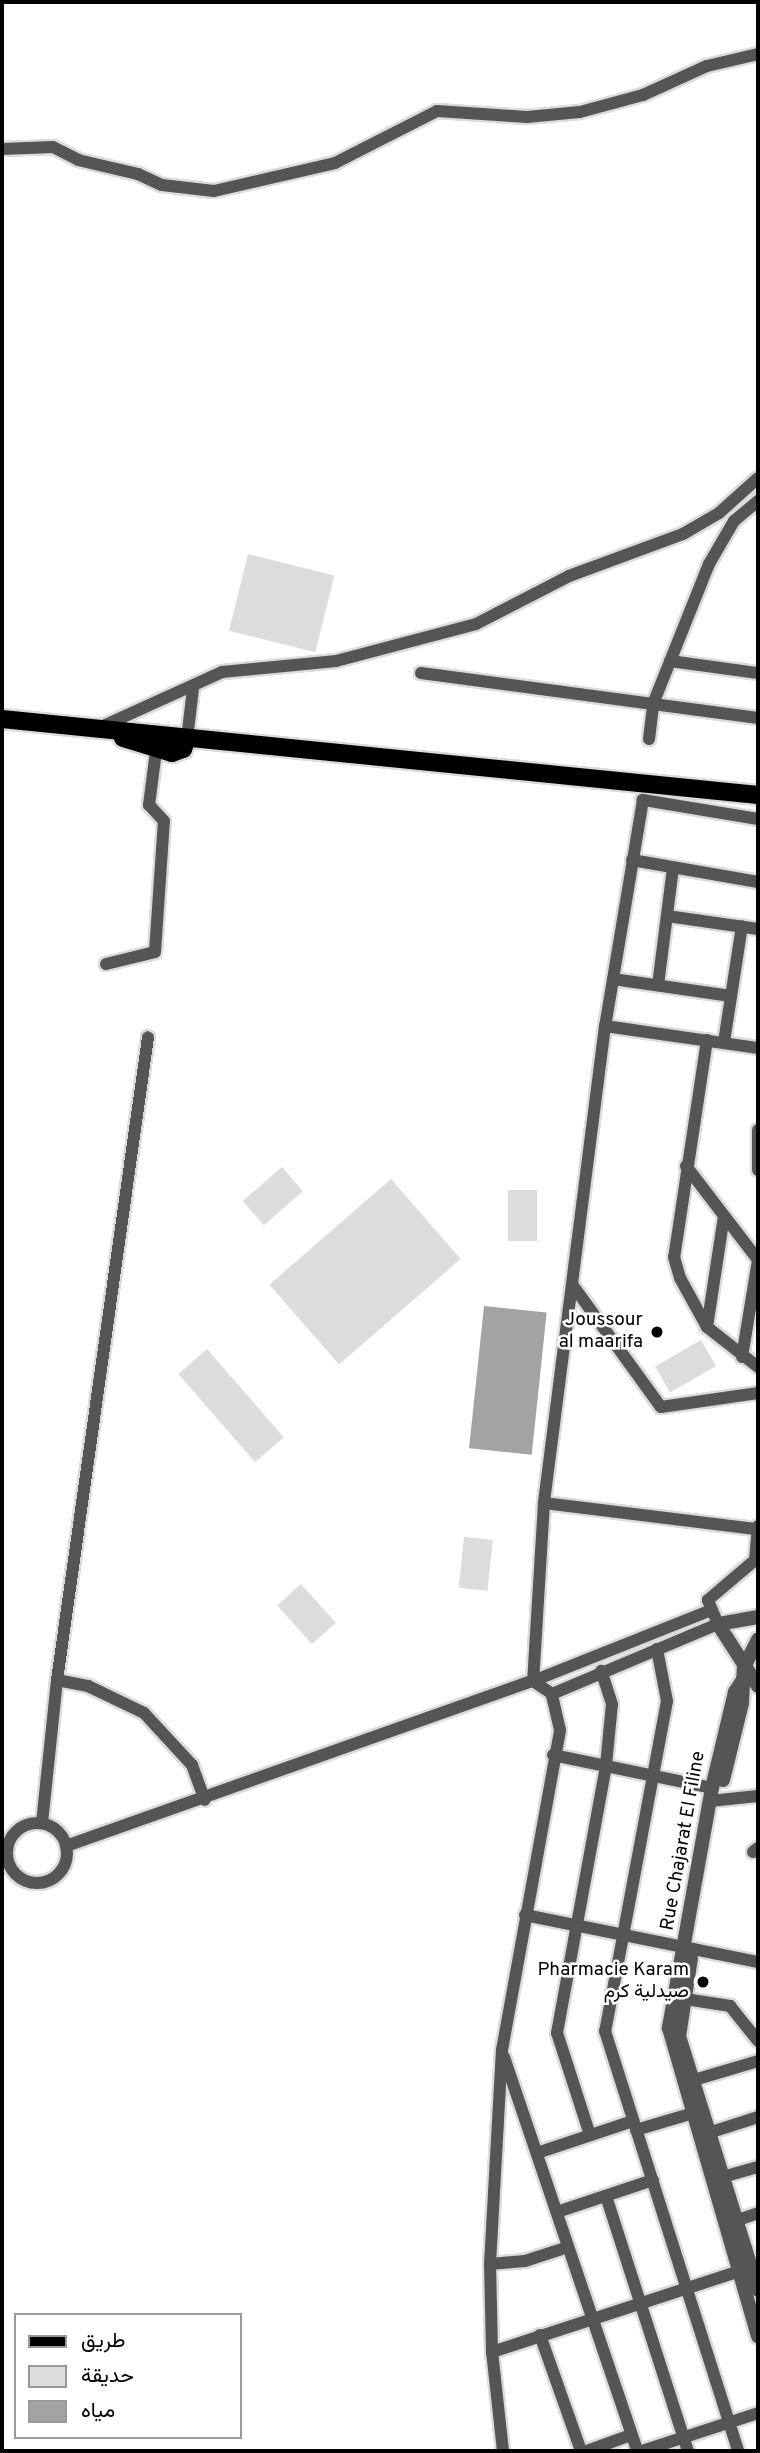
<!DOCTYPE html>
<html>
<head>
<meta charset="utf-8">
<style>
	body { margin:0 }
	#map { position:relative; width:760px; height:2453px; overflow:hidden; background:#fff; font-family:Overpass,Vazirmatn,sans-serif }
	div>[style] { position:absolute }
	.green>* { inset:0; background:#dcdcdc; transform-origin:0 0 }
	.water>* { inset:0; background:#a3a3a3; transform-origin:0 0 }
	.roads { filter:drop-shadow(2px 0 #dbdbdb) drop-shadow(-2px 0 #dbdbdb) drop-shadow(0 2px #dbdbdb) drop-shadow(0 -2px #dbdbdb) }
	.minor>* { height:12px; margin:-6px; padding:0 6px; transform-origin:6px; border-radius:6px; background:#555 }
	.minor>.ring { margin:-6px; padding:0; box-sizing:content-box; background:none; border:12px solid #555; border-radius:50% }
	.tertiary>* { height:14px; margin:-7px; padding:0 7px; transform-origin:7px; border-radius:7px; background:#555 }
	.primary>* { height:18px; margin:-9px; padding:0 9px; transform-origin:9px; border-radius:9px; background:#000 }
	.dots>* { width:19px; height:19px; translate:-50% -50%; box-sizing:border-box; border:4px solid #fff; border-radius:50% }
	span { translate:-50% -50%; white-space:nowrap; text-align:center; line-height:1.15; -webkit-text-stroke:5px #fff; paint-order:stroke }
	.poi-label { font-size:19px; color:#000 }
	.right { translate:-100% -50%; text-align:right }
	.street-label { font-size:19px; color:#000 }
	.frame { position:absolute; inset:0; border:4px solid #000; pointer-events:none }
	.legend { position:absolute; left:14px; top:2313px; width:228px; height:126px; box-sizing:border-box; background:#fff; border:2px solid #999; margin:0; padding:9px 12px; list-style:none; font-size:21px; color:#000 }
	.legend li { display:flex; align-items:center; gap:14px; height:35px }
	.legend b { width:35px; border:2px solid #999 }
</style>
</head>
<body>
<div id="map">
	<div class="green">
		<div style="left:248px;top:554px;width:89px;height:79px;rotate:14deg"></div>
		<div style="left:282px;top:1167px;width:32px;height:52px;rotate:49deg"></div>
		<div style="left:391px;top:1179px;width:106px;height:161px;rotate:49deg"></div>
		<div style="left:537px;top:1190px;width:51px;height:29px;rotate:90deg"></div>
		<div style="left:701px;top:1340px;width:30px;height:53px;rotate:60deg"></div>
		<div style="left:207px;top:1349px;width:117px;height:38px;rotate:49deg"></div>
		<div style="left:464px;top:1537px;width:29px;height:51px;rotate:6deg"></div>
		<div style="left:301px;top:1584px;width:52px;height:32px;rotate:48deg"></div>
	</div>
	<div class="water">
		<div style="left:484px;top:1306px;width:63px;height:143px;rotate:6deg"></div>
	</div>
	<div class="roads">
		<div class="minor">
			<div style="left:2px;top:149px;width:51px;rotate:-2.2deg"></div>
			<div style="left:53px;top:147px;width:28px;rotate:27deg"></div>
			<div style="left:78px;top:160px;width:62px;rotate:13.1deg"></div>
			<div style="left:138px;top:174px;width:26px;rotate:25deg"></div>
			<div style="left:162px;top:185px;width:52px;rotate:6.6deg"></div>
			<div style="left:214px;top:191px;width:124px;rotate:-13deg"></div>
			<div style="left:335px;top:163px;width:114px;rotate:-27deg"></div>
			<div style="left:437px;top:111px;width:90px;rotate:3.8deg"></div>
			<div style="left:527px;top:117px;width:53px;rotate:-5.4deg"></div>
			<div style="left:580px;top:112px;width:65px;rotate:-15.1deg"></div>
			<div style="left:643px;top:95px;width:70px;rotate:-24.4deg"></div>
			<div style="left:707px;top:66px;width:52px;rotate:-13.2deg"></div>
			<div style="left:670px;top:661px;width:89px;rotate:7.8deg"></div>
			<div style="left:421px;top:673px;width:340px;rotate:7.6deg"></div>
			<div style="left:101px;top:727px;width:133px;rotate:-24.4deg"></div>
			<div style="left:222px;top:672px;width:115px;rotate:-5.5deg"></div>
			<div style="left:336px;top:661px;width:145px;rotate:-14.8deg"></div>
			<div style="left:476px;top:624px;width:105px;rotate:-27.3deg"></div>
			<div style="left:569px;top:576px;width:121px;rotate:-20.2deg"></div>
			<div style="left:683px;top:534px;width:42px;rotate:-30.3deg"></div>
			<div style="left:719px;top:513px;width:52px;rotate:-41.9deg"></div>
			<div style="left:187px;top:739px;width:50px;rotate:-83.2deg"></div>
			<div style="left:649px;top:739px;width:35px;rotate:-83deg"></div>
			<div style="left:653px;top:704px;width:151px;rotate:-68.2deg"></div>
			<div style="left:709px;top:564px;width:50px;rotate:-59.8deg"></div>
			<div style="left:734px;top:521px;width:31px;rotate:-40deg"></div>
			<div style="left:758px;top:819px;width:117px;rotate:-170.6deg"></div>
			<div style="left:643px;top:800px;width:229px;rotate:99.5deg"></div>
			<div style="left:605px;top:1026px;width:481px;rotate:97.3deg"></div>
			<div style="left:544px;top:1503px;width:178px;rotate:93.5deg"></div>
			<div style="left:533px;top:1681px;width:23px;rotate:34deg"></div>
			<div style="left:552px;top:1694px;width:180px;rotate:-22.9deg"></div>
			<div style="left:718px;top:1624px;width:26px;rotate:-113deg"></div>
			<div style="left:708px;top:1600px;width:62px;rotate:-40.4deg"></div>
			<div style="left:755px;top:1560px;width:34px;rotate:-85deg"></div>
			<div style="left:632px;top:860px;width:128px;rotate:9.9deg"></div>
			<div style="left:667px;top:916px;width:92px;rotate:8.1deg"></div>
			<div style="left:106px;top:964px;width:50px;rotate:-13.8deg"></div>
			<div style="left:155px;top:952px;width:131px;rotate:-86.1deg"></div>
			<div style="left:164px;top:821px;width:22px;rotate:-133deg"></div>
			<div style="left:149px;top:805px;width:54px;rotate:-82.6deg"></div>
			<div style="left:613px;top:979px;width:119px;rotate:8.2deg"></div>
			<div style="left:658px;top:985px;width:118px;rotate:-82.7deg"></div>
			<div style="left:605px;top:1026px;width:155px;rotate:8.2deg"></div>
			<div style="left:707px;top:1040px;width:219px;rotate:98.6deg"></div>
			<div style="left:674px;top:1257px;width:22px;rotate:74deg"></div>
			<div style="left:680px;top:1278px;width:56px;rotate:61.1deg"></div>
			<div style="left:707px;top:1327px;width:65px;rotate:38.1deg"></div>
			<div style="left:724px;top:1042px;width:117px;rotate:-81.2deg"></div>
			<div style="left:758px;top:1130px;width:40px;rotate:90deg"></div>
			<div style="left:686px;top:1166px;width:118px;rotate:52.5deg"></div>
			<div style="left:574px;top:1287px;width:148px;rotate:54.1deg"></div>
			<div style="left:661px;top:1407px;width:98px;rotate:-8.2deg"></div>
			<div style="left:707px;top:1327px;width:112px;rotate:-81.3deg"></div>
			<div style="left:742px;top:1357px;width:98px;rotate:-80.6deg"></div>
			<div style="left:544px;top:1503px;width:215px;rotate:7deg"></div>
			<div style="left:657px;top:1649px;width:53px;rotate:79.1deg"></div>
			<div style="left:667px;top:1701px;width:336px;rotate:100.6deg"></div>
			<div style="left:605px;top:2031px;width:441px;rotate:72.4deg"></div>
			<div style="left:57px;top:1680px;width:32px;rotate:11deg"></div>
			<div style="left:88px;top:1686px;width:62px;rotate:25.7deg"></div>
			<div style="left:144px;top:1713px;width:71px;rotate:47.3deg"></div>
			<div style="left:192px;top:1765px;width:37px;rotate:70deg"></div>
			<div style="left:553px;top:1755px;width:162px;rotate:11.7deg"></div>
			<div style="left:710px;top:1801px;width:48px;rotate:-5.9deg"></div>
			<div style="left:42px;top:1823px;width:144px;rotate:-84deg"></div>
			<div style="left:57px;top:1680px;width:649px;rotate:-81.94deg"></div>
			<div class="ring" style="left:7px;top:1823px;width:48px;height:48px"></div>
			<div style="left:66px;top:1846px;width:495px;rotate:-19.5deg"></div>
			<div style="left:533px;top:1681px;width:192px;rotate:-21.7deg"></div>
			<div style="left:753px;top:1852px;width:6px;rotate:-39deg"></div>
			<div style="left:525px;top:1915px;width:238px;rotate:11.4deg"></div>
			<div style="left:685px;top:1999px;width:46px;rotate:8.8deg"></div>
			<div style="left:730px;top:2006px;width:45px;rotate:51.3deg"></div>
			<div style="left:504px;top:2057px;width:416px;rotate:71.3deg"></div>
			<div style="left:694px;top:2080px;width:67px;rotate:-16.5deg"></div>
			<div style="left:636px;top:2130px;width:59px;rotate:-16.6deg"></div>
			<div style="left:590px;top:2135px;width:107px;rotate:-107.9deg"></div>
			<div style="left:557px;top:2033px;width:272px;rotate:-79.6deg"></div>
			<div style="left:606px;top:1765px;width:61px;rotate:-84.4deg"></div>
			<div style="left:612px;top:1704px;width:35px;rotate:-108deg"></div>
			<div style="left:702px;top:2135px;width:59px;rotate:-17.8deg"></div>
			<div style="left:540px;top:2152px;width:98px;rotate:-18.4deg"></div>
			<div style="left:726px;top:2176px;width:33px;rotate:-16deg"></div>
			<div style="left:606px;top:2196px;width:268px;rotate:72.2deg"></div>
			<div style="left:560px;top:2211px;width:98px;rotate:-18.4deg"></div>
			<div style="left:738px;top:2220px;width:21px;rotate:-19deg"></div>
			<div style="left:490px;top:2264px;width:35px;rotate:-5deg"></div>
			<div style="left:525px;top:2261px;width:45px;rotate:-18deg"></div>
			<div style="left:540px;top:2335px;width:123px;rotate:70.5deg"></div>
			<div style="left:492px;top:2352px;width:280px;rotate:-18.1deg"></div>
			<div style="left:503px;top:2451px;width:100px;rotate:-96.3deg"></div>
			<div style="left:492px;top:2352px;width:88px;rotate:-91.3deg"></div>
			<div style="left:490px;top:2264px;width:214px;rotate:-86.8deg"></div>
			<div style="left:502px;top:2050px;width:325px;rotate:-79.7deg"></div>
			<div style="left:560px;top:1730px;width:37px;rotate:-103deg"></div>
			<div style="left:587px;top:2451px;width:47px;rotate:-20deg"></div>
			<div style="left:642px;top:2451px;width:122px;rotate:-18.1deg"></div>
		</div>
		<div class="tertiary">
			<div style="left:758px;top:1617px;width:41px;rotate:170.1deg"></div>
			<div style="left:718px;top:1624px;width:74px;rotate:57.2deg"></div>
			<div style="left:744px;top:1678px;width:17px;rotate:123deg"></div>
			<div style="left:735px;top:1692px;width:99px;rotate:103.5deg"></div>
			<div style="left:712px;top:1788px;width:244px;rotate:100.2deg"></div>
			<div style="left:669px;top:2028px;width:321px;rotate:73.9deg"></div>
			<div style="left:723px;top:1780px;width:79px;rotate:-76.1deg"></div>
			<div style="left:742px;top:1703px;width:36px;rotate:-87deg"></div>
			<div style="left:744px;top:1667px;width:31px;rotate:-63deg"></div>
			<div style="left:691px;top:1958px;width:79px;rotate:98.7deg"></div>
			<div style="left:679px;top:2036px;width:266px;rotate:72.7deg"></div>
		</div>
		<div class="primary">
			<div style="left:2px;top:719px;width:760px;rotate:5.74deg"></div>
			<div style="left:123px;top:738px;width:51px;rotate:17deg"></div>
			<div style="left:172px;top:753px;width:12px;rotate:-20deg"></div>
			<div style="left:183px;top:749px;width:11px;rotate:-68deg"></div>
		</div>
	</div>
	<div class="dots">
		<div style="left:657px;top:1332px;background:#000"></div>
		<div style="left:703px;top:1982px;background:#000"></div>
	</div>
	<div class="poi-label">
		<span class="right" style="left:643px;top:1332px">Joussour<br>al maarifa</span>
		<span class="right" style="left:689px;top:1982px">Pharmacie Karam<br>صيدلية كرم</span>
	</div>
	<div class="street-label">
		<span style="left:684px;top:1841px;rotate:-80deg">Rue Chajarat El Filine</span>
	</div>
	<div class="frame"></div>
	<ul class="legend">
	<li><b style="height:9px;background:#000"></b>طريق</li>
	<li><b style="height:19px;background:#dcdcdc"></b>حديقة</li>
	<li><b style="height:19px;background:#a3a3a3"></b>مياه</li>
	</ul>
</div>
</body>
</html>
